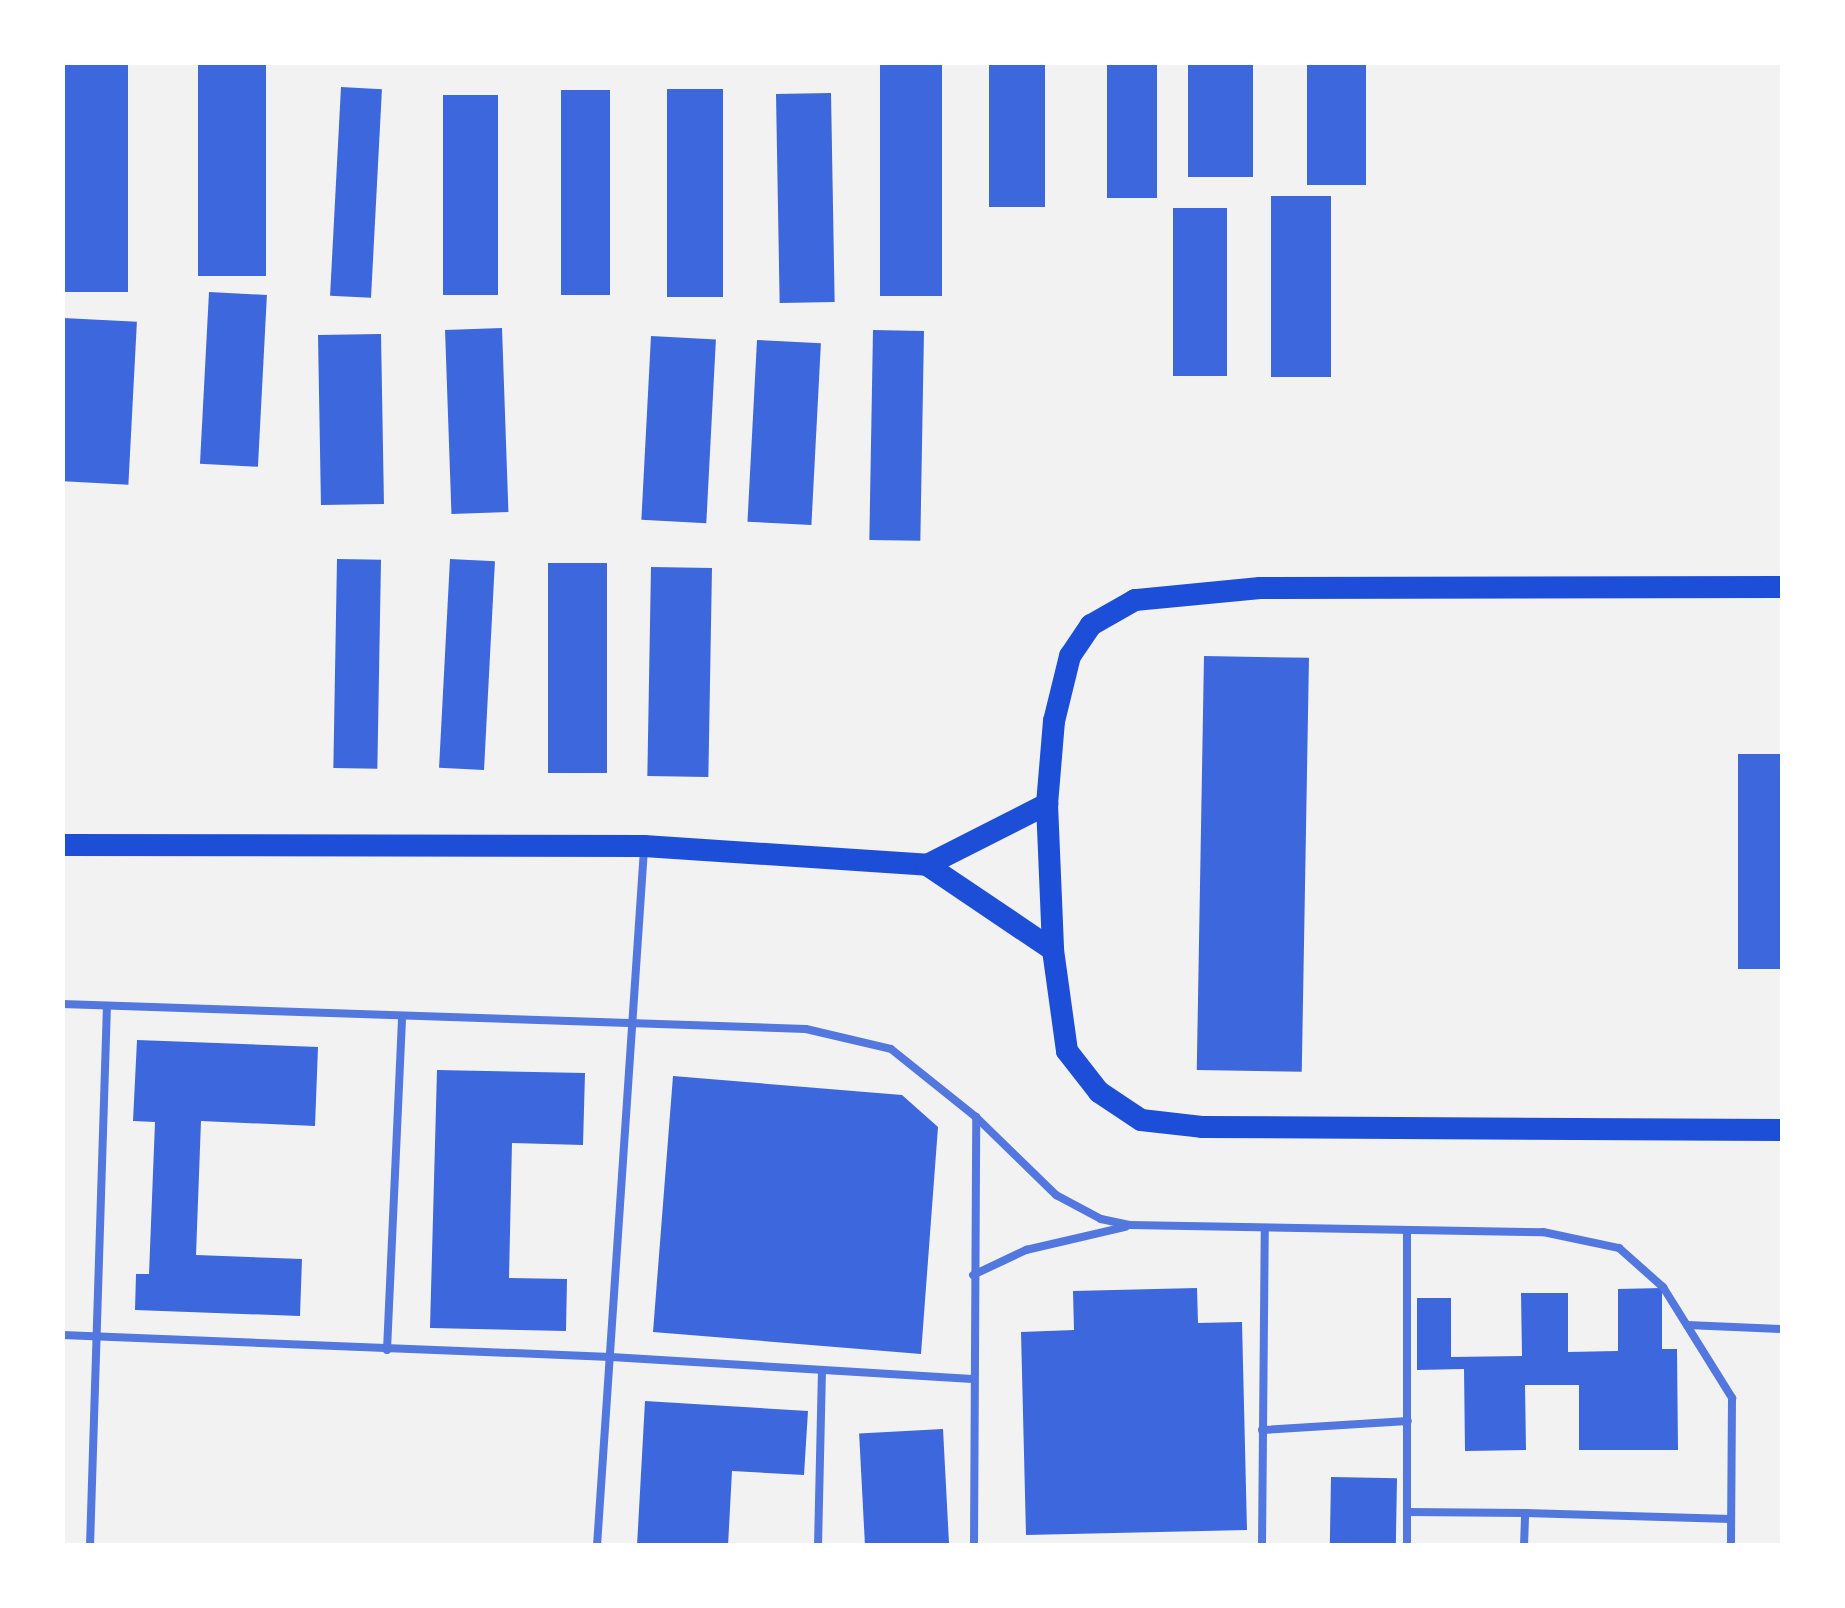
<!DOCTYPE html>
<html>
<head>
<meta charset="utf-8">
<style>
	body { margin:0 }
	#map { position:relative; width:1845px; height:1608px; overflow:hidden; background:#f2f2f2; font-family:Mulish,sans-serif }
	div>[style] { position:absolute }
	.building>* { inset:0; background:#3d67dc; transform-origin:0 0 }
	.service>* { height:8px; margin:-4px; padding:0 4px; transform-origin:4px; border-radius:4px; background:#5277de }
	.primary>* { height:22px; margin:-11px; padding:0 11px; transform-origin:11px; border-radius:11px; background:#1d4ed8 }
	span { translate:-50% -50%; white-space:nowrap; text-align:center; line-height:1.15; -webkit-text-stroke:10px #fff; paint-order:stroke }
	.frame { position:absolute; inset:0; border:65px solid #fff; pointer-events:none }
</style>
</head>
<body>
<div id="map">
	<div class="building">
		<div style="left:64px;top:62px;width:64px;height:230px"></div>
		<div style="left:198px;top:62px;width:68px;height:214px"></div>
		<div style="left:880px;top:62px;width:62px;height:234px"></div>
		<div style="left:989px;top:62px;width:56px;height:145px"></div>
		<div style="left:1107px;top:62px;width:50px;height:136px"></div>
		<div style="left:1188px;top:62px;width:65px;height:115px"></div>
		<div style="left:1307px;top:62px;width:59px;height:123px"></div>
		<div style="left:341px;top:87px;width:41px;height:209px;rotate:3deg"></div>
		<div style="left:667px;top:89px;width:56px;height:208px"></div>
		<div style="left:561px;top:90px;width:49px;height:205px"></div>
		<div style="left:831px;top:93px;width:209px;height:55px;rotate:89deg"></div>
		<div style="left:443px;top:95px;width:55px;height:200px"></div>
		<div style="left:1271px;top:196px;width:60px;height:181px"></div>
		<div style="left:1227px;top:208px;width:168px;height:54px;rotate:90deg"></div>
		<div style="left:209px;top:292px;width:58px;height:172px;rotate:3deg"></div>
		<div style="left:63px;top:318px;width:74px;height:163px;rotate:3deg"></div>
		<div style="left:502px;top:328px;width:184px;height:57px;rotate:88deg"></div>
		<div style="left:873px;top:330px;width:51px;height:210px;rotate:1deg"></div>
		<div style="left:381px;top:334px;width:170px;height:63px;rotate:89deg"></div>
		<div style="left:651px;top:336px;width:65px;height:184px;rotate:3deg"></div>
		<div style="left:757px;top:340px;width:64px;height:182px;rotate:3deg"></div>
		<div style="left:337px;top:559px;width:44px;height:209px;rotate:1deg"></div>
		<div style="left:450px;top:559px;width:45px;height:209px;rotate:3deg"></div>
		<div style="left:548px;top:563px;width:59px;height:210px"></div>
		<div style="left:651px;top:567px;width:61px;height:209px;rotate:1deg"></div>
		<div style="left:1204px;top:656px;width:105px;height:414px;rotate:1deg"></div>
		<div style="left:1738px;top:754px;width:44px;height:215px"></div>
		<div style="clip-path:polygon(137px 1040px,318px 1047px,315px 1126px,201px 1121px,196px 1255px,302px 1259px,300px 1316px,135px 1310px,136px 1274px,149px 1274px,155px 1122px,133px 1121px)"></div>
		<div style="clip-path:polygon(437px 1070px,585px 1073px,583px 1145px,512px 1143px,509px 1278px,567px 1279px,566px 1331px,430px 1328px)"></div>
		<div style="clip-path:polygon(673px 1076px,902px 1095px,938px 1127px,921px 1354px,653px 1332px)"></div>
		<div style="clip-path:polygon(1197px 1288px,1198px 1323px,1242px 1322px,1247px 1530px,1026px 1535px,1021px 1332px,1074px 1330px,1073px 1291px)"></div>
		<div style="clip-path:polygon(1662px 1288px,1662px 1349px,1677px 1349px,1678px 1450px,1579px 1450px,1579px 1385px,1525px 1385px,1526px 1450px,1465px 1451px,1464px 1369px,1417px 1370px,1417px 1298px,1451px 1298px,1451px 1357px,1522px 1356px,1521px 1293px,1568px 1293px,1568px 1352px,1618px 1351px,1618px 1289px)"></div>
		<div style="clip-path:polygon(645px 1401px,808px 1411px,804px 1475px,732px 1471px,728px 1546px,637px 1546px)"></div>
		<div style="left:943px;top:1429px;width:117px;height:84px;rotate:87deg"></div>
		<div style="left:1331px;top:1477px;width:66px;height:69px;rotate:1deg"></div>
	</div>
	<div class="service">
		<div style="left:62px;top:1004px;width:744px;rotate:1.92deg"></div>
		<div style="left:806px;top:1029px;width:87px;rotate:13.2deg"></div>
		<div style="left:891px;top:1049px;width:109px;rotate:38.7deg"></div>
		<div style="left:976px;top:1117px;width:112px;rotate:44.3deg"></div>
		<div style="left:1056px;top:1195px;width:51px;rotate:28.1deg"></div>
		<div style="left:1101px;top:1219px;width:29px;rotate:12deg"></div>
		<div style="left:1129px;top:1225px;width:414px;rotate:1deg"></div>
		<div style="left:1543px;top:1232px;width:78px;rotate:11.9deg"></div>
		<div style="left:1619px;top:1248px;width:59px;rotate:41.6deg"></div>
		<div style="left:1663px;top:1287px;width:131px;rotate:58.1deg"></div>
		<div style="left:1732px;top:1398px;width:148px;rotate:90.4deg"></div>
		<div style="left:1407px;top:1232px;width:314px;rotate:90deg"></div>
		<div style="left:973px;top:1275px;width:59px;rotate:-25.3deg"></div>
		<div style="left:1026px;top:1250px;width:102px;rotate:-13.1deg"></div>
		<div style="left:1687px;top:1325px;width:95px;rotate:2.4deg"></div>
		<div style="left:62px;top:1335px;width:549px;rotate:2.29deg"></div>
		<div style="left:611px;top:1357px;width:362px;rotate:3.5deg"></div>
		<div style="left:387px;top:1350px;width:332px;rotate:-87.4deg"></div>
		<div style="left:1262px;top:1430px;width:146px;rotate:-3.5deg"></div>
		<div style="left:1408px;top:1512px;width:117px;rotate:0.5deg"></div>
		<div style="left:90px;top:1546px;width:540px;rotate:-88.2deg"></div>
		<div style="left:597px;top:1546px;width:698px;rotate:-86.14deg"></div>
		<div style="left:818px;top:1546px;width:176px;rotate:-88.7deg"></div>
		<div style="left:974px;top:1546px;width:429px;rotate:-89.7deg"></div>
		<div style="left:1262px;top:1546px;width:317px;rotate:-89.5deg"></div>
		<div style="left:1524px;top:1546px;width:33px;rotate:-88deg"></div>
		<div style="left:1525px;top:1513px;width:206px;rotate:1.7deg"></div>
	</div>
	<div class="primary">
		<div style="left:1782px;top:587px;width:522px;rotate:179.89deg"></div>
		<div style="left:1260px;top:588px;width:126px;rotate:174.5deg"></div>
		<div style="left:1135px;top:600px;width:51px;rotate:150.4deg"></div>
		<div style="left:1091px;top:625px;width:37px;rotate:124deg"></div>
		<div style="left:1070px;top:656px;width:67px;rotate:103.8deg"></div>
		<div style="left:1054px;top:721px;width:83px;rotate:94.8deg"></div>
		<div style="left:1047px;top:804px;width:146px;rotate:87.6deg"></div>
		<div style="left:1053px;top:950px;width:102px;rotate:82.1deg"></div>
		<div style="left:1067px;top:1051px;width:52px;rotate:52deg"></div>
		<div style="left:1099px;top:1092px;width:50px;rotate:33.7deg"></div>
		<div style="left:1141px;top:1120px;width:61px;rotate:6.5deg"></div>
		<div style="left:1202px;top:1127px;width:580px;rotate:0.3deg"></div>
		<div style="left:62px;top:845px;width:582px;rotate:0.1deg"></div>
		<div style="left:644px;top:846px;width:284px;rotate:3.8deg"></div>
		<div style="left:927px;top:865px;width:152px;rotate:34deg"></div>
		<div style="left:927px;top:865px;width:135px;rotate:-26.9deg"></div>
	</div>
	<div class="frame"></div>
</div>
</body>
</html>
